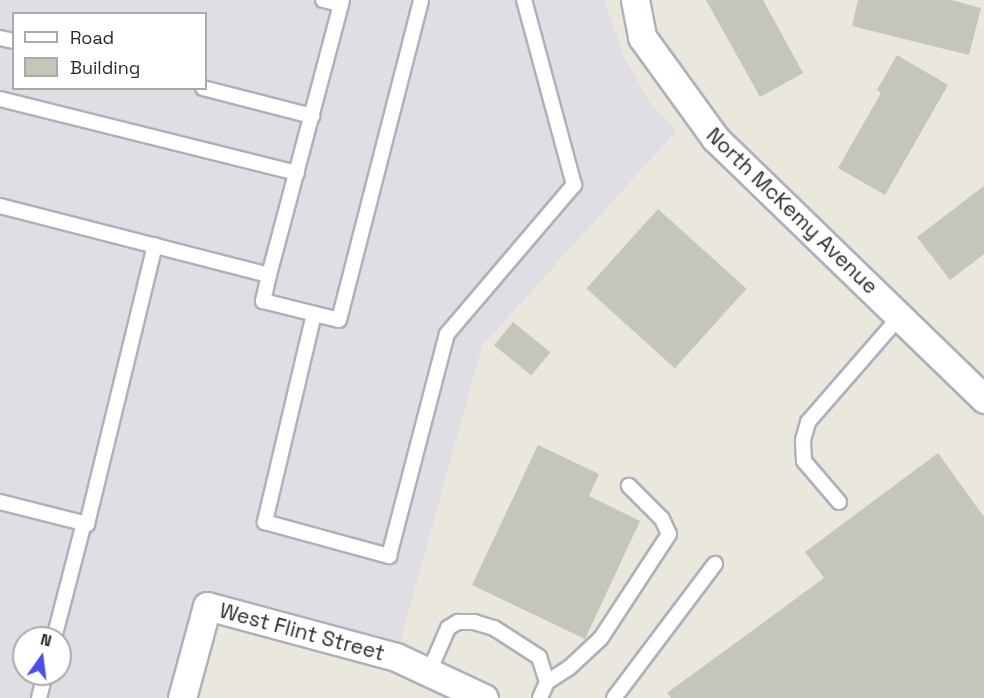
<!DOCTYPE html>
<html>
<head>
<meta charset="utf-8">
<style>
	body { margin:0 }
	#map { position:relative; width:984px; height:698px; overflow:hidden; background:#eae7dd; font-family:"Space Grotesk",sans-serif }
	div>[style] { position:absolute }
	.industrial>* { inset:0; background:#e0dde4 }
	.building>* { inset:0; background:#c6c5bb; transform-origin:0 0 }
	.roads { filter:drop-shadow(2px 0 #b0b0bc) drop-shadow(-2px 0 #b0b0bc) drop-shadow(0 2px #b0b0bc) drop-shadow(0 -2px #b0b0bc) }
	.lane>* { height:14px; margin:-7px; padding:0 7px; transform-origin:7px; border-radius:7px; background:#fff }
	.street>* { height:27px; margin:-13.5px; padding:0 13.5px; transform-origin:13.5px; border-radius:13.5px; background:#fff }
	span { translate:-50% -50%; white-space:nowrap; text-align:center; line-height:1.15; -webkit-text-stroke:5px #fff; paint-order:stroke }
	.street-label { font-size:21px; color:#2a2a2a }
	.legend { position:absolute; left:12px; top:12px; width:195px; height:78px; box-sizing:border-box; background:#fff; border:2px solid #aaa; margin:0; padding:8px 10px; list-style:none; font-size:18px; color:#2a2a2a }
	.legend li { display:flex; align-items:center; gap:12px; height:30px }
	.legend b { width:30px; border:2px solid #aaa }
	.north { position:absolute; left:12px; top:626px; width:60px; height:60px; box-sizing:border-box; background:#fff; border:2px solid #aaa; border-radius:50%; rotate:14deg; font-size:16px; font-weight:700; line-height:24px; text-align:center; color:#2a2a2a }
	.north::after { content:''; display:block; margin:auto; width:21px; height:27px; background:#4c4ce9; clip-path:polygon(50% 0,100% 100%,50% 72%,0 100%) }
</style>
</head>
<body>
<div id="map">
	<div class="industrial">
		<div style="clip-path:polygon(evenodd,0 0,604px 0,625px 59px,649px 101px,676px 131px,482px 346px,396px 657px,208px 606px,182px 698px,0 698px,0 0,14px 14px,206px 14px,206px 88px,14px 88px,14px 14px,0 0,24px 638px,60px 638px,60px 674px,24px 674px,24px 638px)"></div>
	</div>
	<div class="building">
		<div style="clip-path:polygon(706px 0,763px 0,803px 73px,760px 97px)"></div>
		<div style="clip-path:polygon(858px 0,951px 0,981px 8px,969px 55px,852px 26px)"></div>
		<div style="clip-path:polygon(897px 55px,948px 85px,885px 195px,838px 168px,881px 93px,877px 90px)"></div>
		<div style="clip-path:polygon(984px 186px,984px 254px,950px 280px,917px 237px)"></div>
		<div style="left:658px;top:209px;width:119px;height:107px;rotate:42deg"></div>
		<div style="left:513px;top:322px;width:48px;height:30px;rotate:39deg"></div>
		<div style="clip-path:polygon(538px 445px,599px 474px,589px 496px,640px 521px,585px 639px,472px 585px)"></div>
		<div style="clip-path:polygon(938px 453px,984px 517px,984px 698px,671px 698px,667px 693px,824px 578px,805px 552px)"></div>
	</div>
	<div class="roads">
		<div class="lane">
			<div style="left:323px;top:0;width:18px;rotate:13deg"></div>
			<div style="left:341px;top:4px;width:4px;rotate:-76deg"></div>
			<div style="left:0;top:38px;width:14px;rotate:12deg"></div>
			<div style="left:203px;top:88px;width:113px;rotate:14.4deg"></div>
			<div style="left:0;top:99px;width:306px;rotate:14deg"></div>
			<div style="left:0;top:206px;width:278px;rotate:14.4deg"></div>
			<div style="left:269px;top:275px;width:280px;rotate:-75.1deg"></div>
			<div style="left:269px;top:275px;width:27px;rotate:103deg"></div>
			<div style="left:263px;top:301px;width:78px;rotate:14deg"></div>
			<div style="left:339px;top:320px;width:330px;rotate:-75.6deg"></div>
			<div style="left:314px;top:314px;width:214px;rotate:103.3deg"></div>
			<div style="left:265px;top:522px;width:129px;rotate:15.3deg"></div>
			<div style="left:389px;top:556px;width:229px;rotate:-75.4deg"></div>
			<div style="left:447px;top:334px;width:196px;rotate:-49.6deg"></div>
			<div style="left:574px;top:185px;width:192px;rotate:-105.1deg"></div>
			<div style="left:0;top:502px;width:90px;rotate:14.2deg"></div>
			<div style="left:87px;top:524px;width:287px;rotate:-76.3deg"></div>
			<div style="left:839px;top:502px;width:54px;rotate:-130.5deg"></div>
			<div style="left:804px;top:461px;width:21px;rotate:-93deg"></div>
			<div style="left:803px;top:440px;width:19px;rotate:-74deg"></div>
			<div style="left:808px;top:422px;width:142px;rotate:-49deg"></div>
			<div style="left:54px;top:638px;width:119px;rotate:-75.4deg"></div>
			<div style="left:429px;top:672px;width:48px;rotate:-66.6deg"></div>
			<div style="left:448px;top:628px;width:12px;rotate:-31deg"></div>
			<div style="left:458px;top:622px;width:16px"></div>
			<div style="left:474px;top:622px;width:21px;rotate:17deg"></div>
			<div style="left:494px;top:628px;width:54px;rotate:32.8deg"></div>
			<div style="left:539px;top:657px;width:26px;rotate:72deg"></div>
			<div style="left:547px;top:682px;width:17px;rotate:114deg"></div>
			<div style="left:547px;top:682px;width:27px;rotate:-33deg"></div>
			<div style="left:570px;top:667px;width:42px;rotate:-43.1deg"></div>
			<div style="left:601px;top:638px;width:124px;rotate:-56.8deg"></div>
			<div style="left:669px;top:534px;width:17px;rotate:-115deg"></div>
			<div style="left:662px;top:519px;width:47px;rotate:-135deg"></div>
			<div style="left:39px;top:698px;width:25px;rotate:-76deg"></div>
			<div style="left:614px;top:698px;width:168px;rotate:-53deg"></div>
		</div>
		<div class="street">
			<div style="left:635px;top:0;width:38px;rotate:79deg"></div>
			<div style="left:642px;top:37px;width:125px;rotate:54.1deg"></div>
			<div style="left:715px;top:138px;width:375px;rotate:44.1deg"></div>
			<div style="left:182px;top:698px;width:95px;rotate:-74.8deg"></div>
			<div style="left:207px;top:606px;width:196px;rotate:15.1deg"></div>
			<div style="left:396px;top:657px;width:97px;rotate:25deg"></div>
		</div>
	</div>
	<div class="street-label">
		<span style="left:792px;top:211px;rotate:44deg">North McKemy Avenue</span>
		<span style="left:302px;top:632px;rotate:15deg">West Flint Street</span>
	</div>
	<ul class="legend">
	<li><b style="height:8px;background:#fff"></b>Road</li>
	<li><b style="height:16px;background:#c6c5bb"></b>Building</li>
	</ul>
	<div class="north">N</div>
</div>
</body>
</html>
